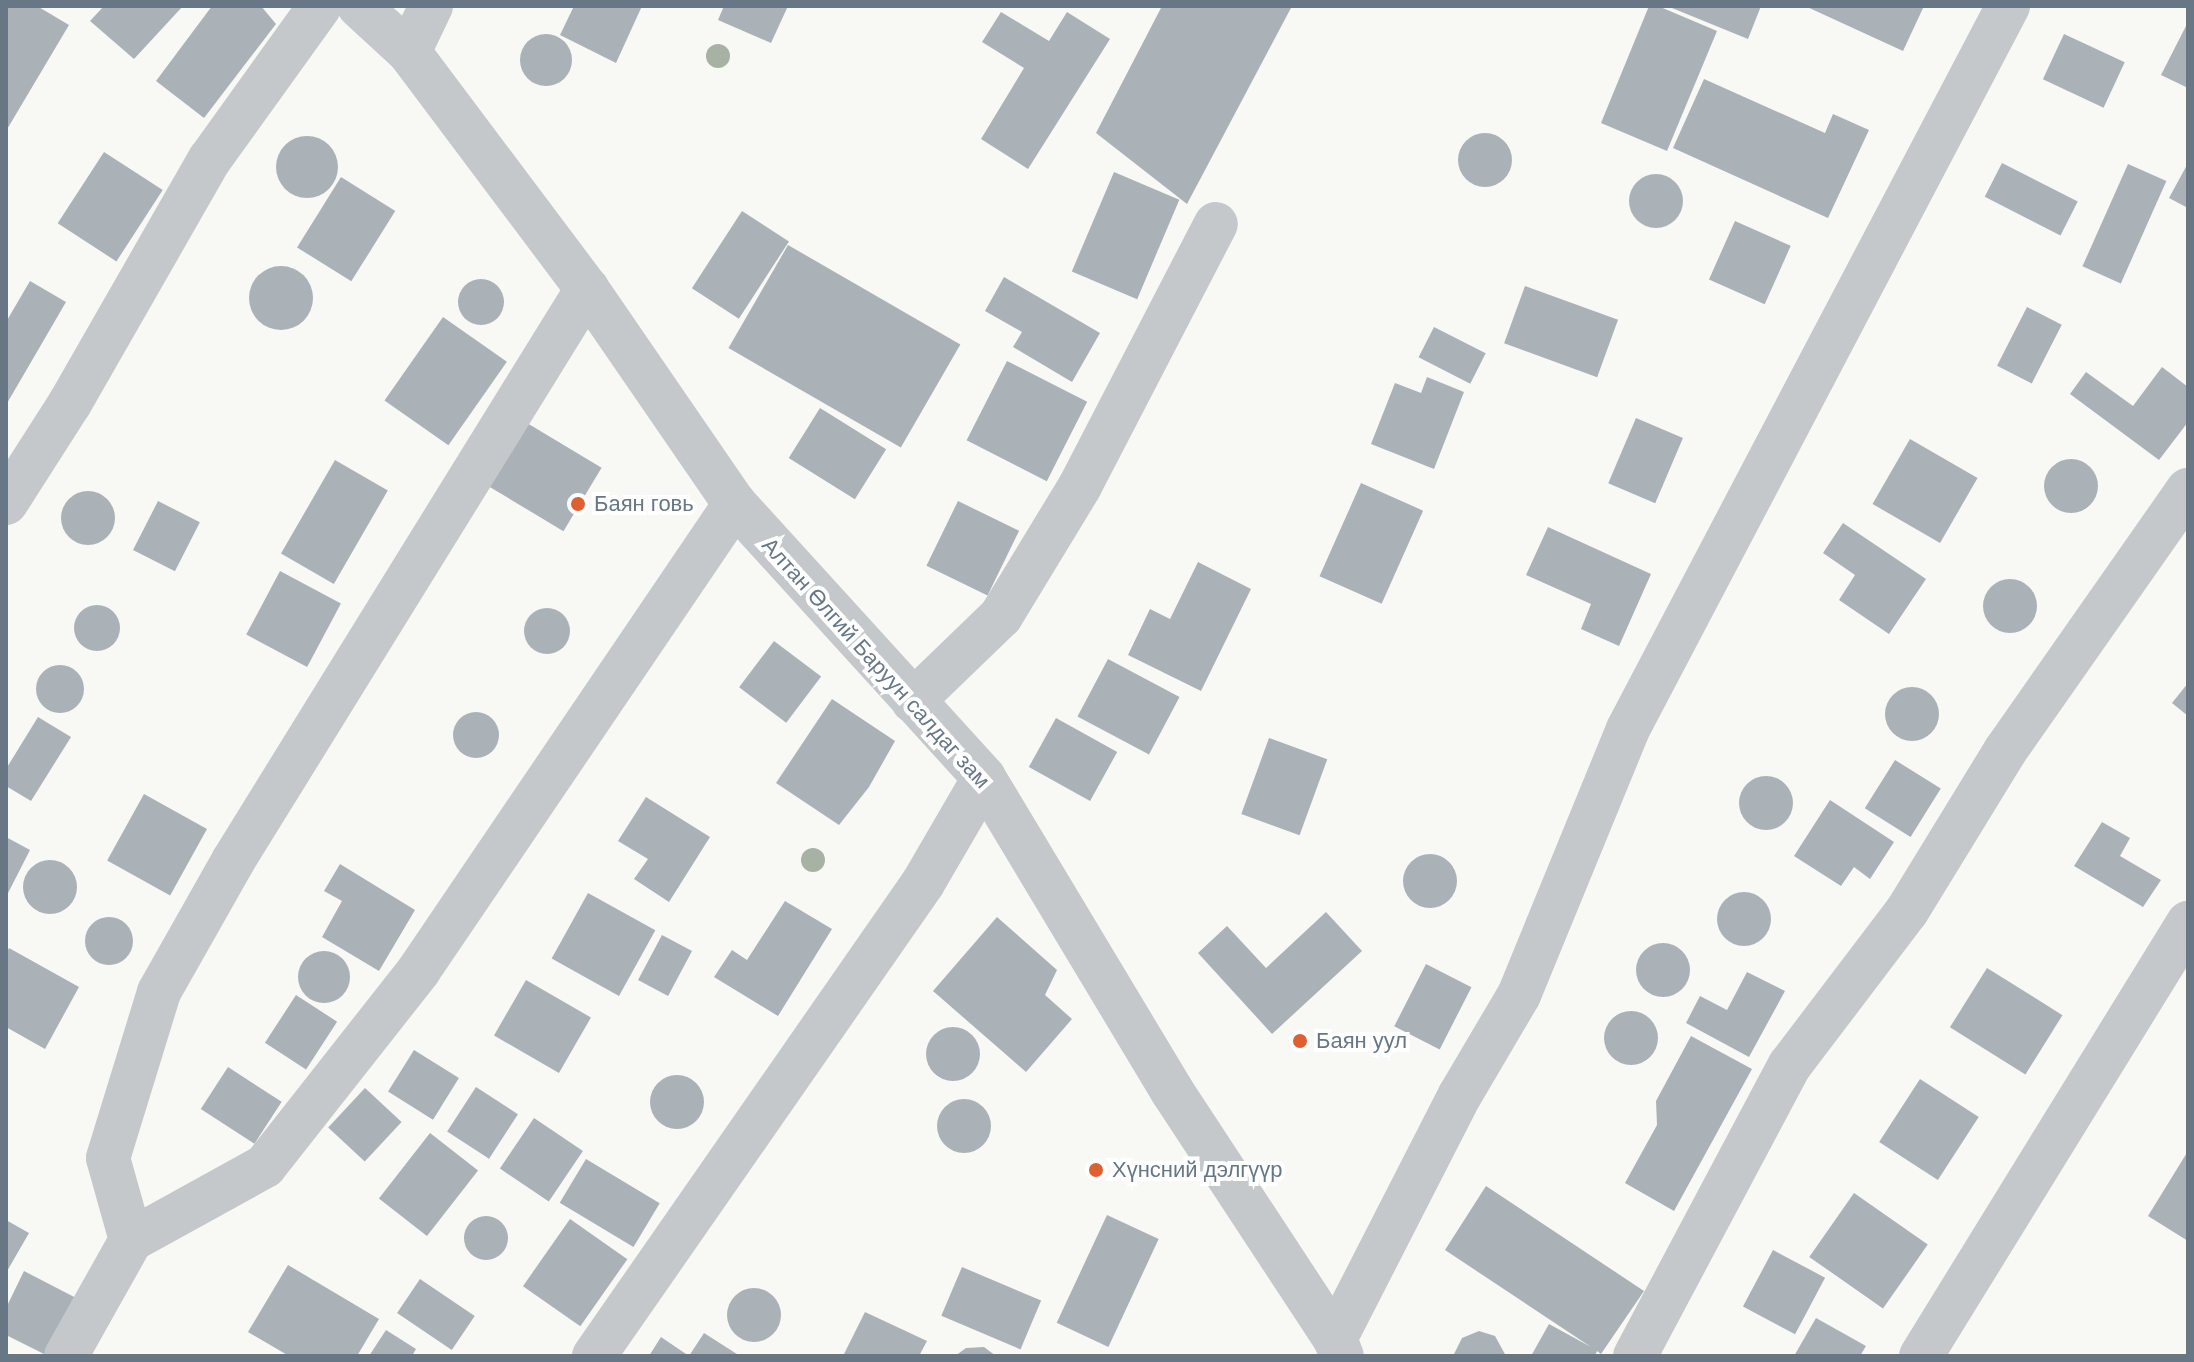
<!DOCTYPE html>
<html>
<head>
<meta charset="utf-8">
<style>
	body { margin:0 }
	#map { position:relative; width:2194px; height:1362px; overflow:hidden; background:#f8f8f5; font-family:Arial,sans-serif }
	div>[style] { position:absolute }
	.building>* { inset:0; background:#aab2b7; transform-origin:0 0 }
	.round { border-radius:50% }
	.minor>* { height:44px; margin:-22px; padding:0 22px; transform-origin:22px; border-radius:22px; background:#c4c8cb }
	.trees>* { width:24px; height:24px; margin:-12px; border-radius:50%; background:#a8b2a4 }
	.dots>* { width:22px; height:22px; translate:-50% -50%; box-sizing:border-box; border:4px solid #fff; border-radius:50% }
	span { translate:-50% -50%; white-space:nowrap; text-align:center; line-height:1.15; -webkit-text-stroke:8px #fff; paint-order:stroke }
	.poi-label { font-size:22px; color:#687785 }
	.left { translate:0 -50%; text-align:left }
	.street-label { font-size:22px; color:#687785 }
	.frame { position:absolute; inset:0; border:8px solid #687785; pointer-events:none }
</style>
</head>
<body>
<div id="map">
	<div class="building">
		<div style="clip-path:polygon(6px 6px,37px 6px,69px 25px,6px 131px)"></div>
		<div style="clip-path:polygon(104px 6px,183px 6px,134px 59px,90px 21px)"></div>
		<div style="clip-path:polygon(212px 6px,261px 6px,276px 24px,204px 118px,156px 81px)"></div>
		<div style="clip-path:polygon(574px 6px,642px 6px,616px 63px,560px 35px)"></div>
		<div style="clip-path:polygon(724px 6px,788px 6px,771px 43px,718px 20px)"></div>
		<div style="clip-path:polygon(1162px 6px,1292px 6px,1187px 204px,1096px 133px)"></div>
		<div style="clip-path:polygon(1649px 6px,1658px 6px,1717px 31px,1667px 151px,1601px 123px)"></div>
		<div style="clip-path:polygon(1667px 6px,1761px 6px,1748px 39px)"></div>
		<div style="clip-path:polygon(1805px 6px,1924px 6px,1903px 51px)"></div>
		<div style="clip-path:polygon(1001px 12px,1049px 41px,1067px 12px,1110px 39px,1028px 169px,981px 139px,1024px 68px,982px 42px)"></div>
		<div style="clip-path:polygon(2188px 22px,2188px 88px,2161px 75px)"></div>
		<div style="left:2064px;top:34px;width:67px;height:50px;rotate:25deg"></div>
		<div class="round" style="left:520px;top:34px;width:52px;height:52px"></div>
		<div style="clip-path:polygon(1704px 79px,1825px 133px,1833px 114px,1869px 130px,1828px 218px,1673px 148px)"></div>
		<div class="round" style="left:1458px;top:133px;width:54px;height:54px"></div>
		<div class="round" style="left:276px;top:136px;width:62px;height:62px"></div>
		<div style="left:104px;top:152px;width:70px;height:85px;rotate:33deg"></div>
		<div style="left:2002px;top:163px;width:85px;height:38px;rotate:27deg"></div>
		<div style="clip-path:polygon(2188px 163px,2188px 208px,2169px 198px)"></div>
		<div style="left:2128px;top:164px;width:42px;height:112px;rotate:24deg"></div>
		<div style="left:1114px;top:172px;width:71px;height:108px;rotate:23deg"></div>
		<div class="round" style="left:1629px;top:174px;width:54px;height:54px"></div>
		<div style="left:341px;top:177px;width:64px;height:83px;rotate:32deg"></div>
		<div style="left:742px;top:211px;width:56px;height:92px;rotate:33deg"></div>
		<div style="left:1735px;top:221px;width:61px;height:64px;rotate:24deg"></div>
		<div style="left:788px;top:245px;width:199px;height:119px;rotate:30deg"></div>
		<div class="round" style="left:249px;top:266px;width:64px;height:64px"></div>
		<div style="clip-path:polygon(1004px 277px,1100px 333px,1072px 382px,1013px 347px,1022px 332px,985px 311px)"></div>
		<div class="round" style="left:458px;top:279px;width:46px;height:46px"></div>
		<div style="clip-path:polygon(30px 281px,66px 302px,6px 405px,6px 322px)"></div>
		<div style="left:1525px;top:286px;width:99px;height:61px;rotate:20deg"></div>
		<div style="left:2027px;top:307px;width:39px;height:66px;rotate:27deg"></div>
		<div style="left:443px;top:317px;width:78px;height:102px;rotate:35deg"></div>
		<div style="left:1434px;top:327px;width:58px;height:34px;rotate:27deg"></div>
		<div style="left:1007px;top:361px;width:90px;height:89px;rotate:27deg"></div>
		<div style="clip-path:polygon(2162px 367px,2188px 387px,2188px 422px,2159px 460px,2070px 394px,2086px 372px,2133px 406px)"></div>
		<div style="clip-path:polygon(1427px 377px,1464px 392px,1434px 469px,1371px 444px,1395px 383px,1421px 393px)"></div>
		<div style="left:820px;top:408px;width:78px;height:59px;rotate:32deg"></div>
		<div style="left:1636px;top:418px;width:51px;height:71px;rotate:23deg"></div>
		<div style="left:527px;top:423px;width:87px;height:74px;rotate:31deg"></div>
		<div style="left:1910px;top:439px;width:78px;height:75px;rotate:30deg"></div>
		<div class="round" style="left:2044px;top:459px;width:54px;height:54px"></div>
		<div style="left:335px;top:460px;width:61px;height:108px;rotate:30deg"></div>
		<div style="left:1361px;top:483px;width:68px;height:102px;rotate:24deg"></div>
		<div class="round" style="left:61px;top:491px;width:54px;height:54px"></div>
		<div style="left:158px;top:501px;width:47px;height:55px;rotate:27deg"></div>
		<div style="left:958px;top:501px;width:68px;height:72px;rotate:26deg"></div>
		<div style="clip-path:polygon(1843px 523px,1926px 579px,1889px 634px,1839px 600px,1855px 575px,1823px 553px)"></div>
		<div style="clip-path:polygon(1548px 527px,1651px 574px,1619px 646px,1581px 629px,1591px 604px,1526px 575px)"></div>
		<div style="clip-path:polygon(1198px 562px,1251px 589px,1201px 691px,1128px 655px,1150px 609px,1170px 619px)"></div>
		<div style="left:280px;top:571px;width:69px;height:72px;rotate:28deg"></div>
		<div class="round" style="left:1983px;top:579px;width:54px;height:54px"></div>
		<div class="round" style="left:74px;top:605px;width:46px;height:46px"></div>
		<div class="round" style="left:524px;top:608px;width:46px;height:46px"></div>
		<div style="left:774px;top:641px;width:59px;height:58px;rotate:37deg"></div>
		<div style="left:1108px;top:659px;width:81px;height:65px;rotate:28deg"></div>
		<div class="round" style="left:36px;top:665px;width:48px;height:48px"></div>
		<div style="clip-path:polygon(2188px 683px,2188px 716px,2172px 703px)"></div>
		<div class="round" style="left:1885px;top:687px;width:54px;height:54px"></div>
		<div style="clip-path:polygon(832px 699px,895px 741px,869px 787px,839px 825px,776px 783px)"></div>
		<div class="round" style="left:453px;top:712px;width:46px;height:46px"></div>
		<div style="clip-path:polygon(38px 717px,71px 737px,31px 801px,6px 786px,6px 769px)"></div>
		<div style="left:1056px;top:718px;width:70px;height:56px;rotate:29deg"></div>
		<div style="left:1269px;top:738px;width:62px;height:81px;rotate:20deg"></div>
		<div style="left:1895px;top:760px;width:54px;height:57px;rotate:32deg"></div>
		<div class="round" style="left:1739px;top:776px;width:54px;height:54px"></div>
		<div style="left:144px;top:794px;width:72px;height:76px;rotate:29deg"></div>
		<div style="clip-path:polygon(646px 797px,710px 837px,669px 902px,634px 879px,648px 859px,618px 841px)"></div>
		<div style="clip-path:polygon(1830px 800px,1894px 842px,1870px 879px,1854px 867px,1841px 886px,1794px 856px)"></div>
		<div style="clip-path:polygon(2102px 822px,2130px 838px,2120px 856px,2161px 880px,2143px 907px,2074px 866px)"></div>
		<div style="clip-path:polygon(6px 837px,30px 850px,6px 897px)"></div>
		<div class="round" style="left:1403px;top:854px;width:54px;height:54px"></div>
		<div class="round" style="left:23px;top:860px;width:54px;height:54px"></div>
		<div style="clip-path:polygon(340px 864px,415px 910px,379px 971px,322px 937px,342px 901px,324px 891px)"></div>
		<div class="round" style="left:1717px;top:892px;width:54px;height:54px"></div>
		<div style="left:588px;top:893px;width:77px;height:75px;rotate:29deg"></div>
		<div style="clip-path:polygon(785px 901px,832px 929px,778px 1016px,714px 977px,732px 950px,747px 960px)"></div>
		<div style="clip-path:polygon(1326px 912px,1362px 951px,1272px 1034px,1198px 953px,1227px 926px,1266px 968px)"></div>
		<div style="clip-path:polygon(997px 917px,1057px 970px,1045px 995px,1072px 1019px,1026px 1072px,933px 991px)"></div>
		<div class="round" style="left:85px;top:917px;width:48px;height:48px"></div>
		<div style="left:662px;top:935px;width:34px;height:51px;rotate:28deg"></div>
		<div class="round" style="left:1636px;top:943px;width:54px;height:54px"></div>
		<div style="clip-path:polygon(9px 948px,79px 987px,45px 1049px,6px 1027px,6px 954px)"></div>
		<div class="round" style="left:298px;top:951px;width:52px;height:52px"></div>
		<div style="left:1426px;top:964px;width:51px;height:70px;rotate:27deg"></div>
		<div style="left:1987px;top:968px;width:89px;height:70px;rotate:32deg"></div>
		<div style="clip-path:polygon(1747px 972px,1785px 991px,1749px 1057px,1686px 1023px,1700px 996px,1727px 1010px)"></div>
		<div style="left:526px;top:980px;width:75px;height:64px;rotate:30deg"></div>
		<div style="left:296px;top:995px;width:49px;height:57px;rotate:33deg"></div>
		<div class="round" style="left:1604px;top:1011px;width:54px;height:54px"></div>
		<div class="round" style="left:926px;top:1027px;width:54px;height:54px"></div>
		<div style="clip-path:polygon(1691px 1036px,1752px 1069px,1674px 1211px,1625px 1183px,1657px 1125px,1656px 1101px)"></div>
		<div style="left:414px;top:1050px;width:53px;height:49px;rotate:32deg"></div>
		<div style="left:228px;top:1067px;width:64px;height:50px;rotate:33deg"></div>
		<div class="round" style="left:650px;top:1075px;width:54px;height:54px"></div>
		<div style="left:1920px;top:1079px;width:70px;height:75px;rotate:33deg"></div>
		<div style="left:476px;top:1087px;width:50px;height:53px;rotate:33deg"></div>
		<div style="left:365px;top:1088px;width:50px;height:54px;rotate:43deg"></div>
		<div class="round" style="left:937px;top:1099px;width:54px;height:54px"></div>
		<div style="left:534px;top:1118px;width:59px;height:61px;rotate:34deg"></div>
		<div style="left:430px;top:1133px;width:61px;height:83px;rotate:38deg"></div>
		<div style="clip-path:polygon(2188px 1151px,2188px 1241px,2148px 1216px)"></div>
		<div style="left:586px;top:1159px;width:86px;height:51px;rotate:31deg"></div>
		<div style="clip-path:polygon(1486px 1186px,1644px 1291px,1601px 1354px,1597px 1351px,1595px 1356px,1531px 1356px,1549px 1324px,1591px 1347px,1445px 1250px)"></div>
		<div style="left:1854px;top:1193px;width:90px;height:78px;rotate:35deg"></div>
		<div style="left:1107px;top:1215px;width:57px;height:119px;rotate:25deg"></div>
		<div class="round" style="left:464px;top:1216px;width:44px;height:44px"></div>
		<div style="left:570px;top:1219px;width:70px;height:82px;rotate:35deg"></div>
		<div style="clip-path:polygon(6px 1220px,29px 1233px,6px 1273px)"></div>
		<div style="left:1773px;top:1250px;width:59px;height:64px;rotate:28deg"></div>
		<div style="clip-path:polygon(288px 1265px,379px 1319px,357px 1356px,289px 1356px,248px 1332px)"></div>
		<div style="left:962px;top:1267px;width:86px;height:53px;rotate:23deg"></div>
		<div style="clip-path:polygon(24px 1271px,78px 1299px,48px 1356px,6px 1335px,6px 1308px)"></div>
		<div style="left:420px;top:1279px;width:66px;height:41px;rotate:34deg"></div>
		<div class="round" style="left:727px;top:1288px;width:54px;height:54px"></div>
		<div style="clip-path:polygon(865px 1312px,927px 1341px,919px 1356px,843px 1356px)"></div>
		<div style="clip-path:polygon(1816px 1318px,1866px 1346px,1860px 1356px,1794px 1356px)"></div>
		<div style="clip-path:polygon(386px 1330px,416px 1349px,412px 1356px,369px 1356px)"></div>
		<div style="clip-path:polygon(1479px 1331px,1495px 1336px,1506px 1356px,1453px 1356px,1462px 1338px)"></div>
		<div style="clip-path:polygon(704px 1333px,740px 1356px,649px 1356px,661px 1337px,689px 1356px)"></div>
		<div style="clip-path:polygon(984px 1347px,996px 1356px,955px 1356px,966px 1348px)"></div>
	</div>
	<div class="minor">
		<div style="left:359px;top:6px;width:68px;rotate:42.6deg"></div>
		<div style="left:409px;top:52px;width:296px;rotate:53.1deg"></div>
		<div style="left:587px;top:289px;width:261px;rotate:55.5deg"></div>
		<div style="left:735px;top:504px;width:370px;rotate:47.7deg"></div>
		<div style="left:984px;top:778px;width:365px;rotate:59deg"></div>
		<div style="left:1172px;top:1091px;width:297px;rotate:56.7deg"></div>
		<div style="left:1335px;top:1339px;width:18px;rotate:68deg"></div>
		<div style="left:409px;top:52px;width:51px;rotate:-64.4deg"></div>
		<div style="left:6px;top:503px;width:119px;rotate:-57.4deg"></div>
		<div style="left:70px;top:403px;width:281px;rotate:-60.2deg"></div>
		<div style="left:210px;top:159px;width:188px;rotate:-54.3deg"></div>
		<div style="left:913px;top:701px;width:122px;rotate:-44deg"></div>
		<div style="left:1001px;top:616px;width:152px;rotate:-58.7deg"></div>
		<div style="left:1080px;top:486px;width:295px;rotate:-62.6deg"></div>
		<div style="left:131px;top:1240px;width:153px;rotate:-28.9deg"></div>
		<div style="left:265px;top:1166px;width:249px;rotate:-51.8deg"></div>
		<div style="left:419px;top:970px;width:563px;rotate:-55.86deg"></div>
		<div style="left:1335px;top:1339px;width:274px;rotate:-62.9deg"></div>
		<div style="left:1460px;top:1095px;width:116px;rotate:-59.5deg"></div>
		<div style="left:1519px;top:995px;width:287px;rotate:-67.7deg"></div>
		<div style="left:1628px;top:729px;width:817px;rotate:-62.27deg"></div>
		<div style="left:66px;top:1356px;width:133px;rotate:-60.7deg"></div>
		<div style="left:131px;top:1240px;width:85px;rotate:-105.7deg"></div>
		<div style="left:108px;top:1158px;width:174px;rotate:-72.9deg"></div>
		<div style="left:159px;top:992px;width:150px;rotate:-60.5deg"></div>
		<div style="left:233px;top:861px;width:673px;rotate:-58.25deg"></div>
		<div style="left:594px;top:1356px;width:576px;rotate:-55.18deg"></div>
		<div style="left:923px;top:883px;width:121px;rotate:-59.8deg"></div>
		<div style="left:1635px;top:1356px;width:330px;rotate:-62deg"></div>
		<div style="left:1790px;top:1065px;width:193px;rotate:-52.8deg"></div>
		<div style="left:1907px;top:911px;width:188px;rotate:-58.5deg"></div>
		<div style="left:2005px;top:751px;width:319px;rotate:-55deg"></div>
		<div style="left:1921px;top:1356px;width:509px;rotate:-58.34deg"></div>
	</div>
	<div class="trees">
		<div style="left:718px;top:56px"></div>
		<div style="left:813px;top:860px"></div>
	</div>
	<div class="dots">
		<div style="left:578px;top:504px;background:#de5f2f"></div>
		<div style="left:1300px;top:1041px;background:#de5f2f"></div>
		<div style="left:1096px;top:1170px;background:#de5f2f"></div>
	</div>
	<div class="poi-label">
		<span class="left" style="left:594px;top:504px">Баян говь</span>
		<span class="left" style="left:1316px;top:1041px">Баян уул</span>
		<span class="left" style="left:1112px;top:1170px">Хүнсний дэлгүүр</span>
	</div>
	<div class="street-label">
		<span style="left:876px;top:663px;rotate:48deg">Алтан Өлгий Баруун салдаг зам</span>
	</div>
	<div class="frame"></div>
</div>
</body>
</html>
